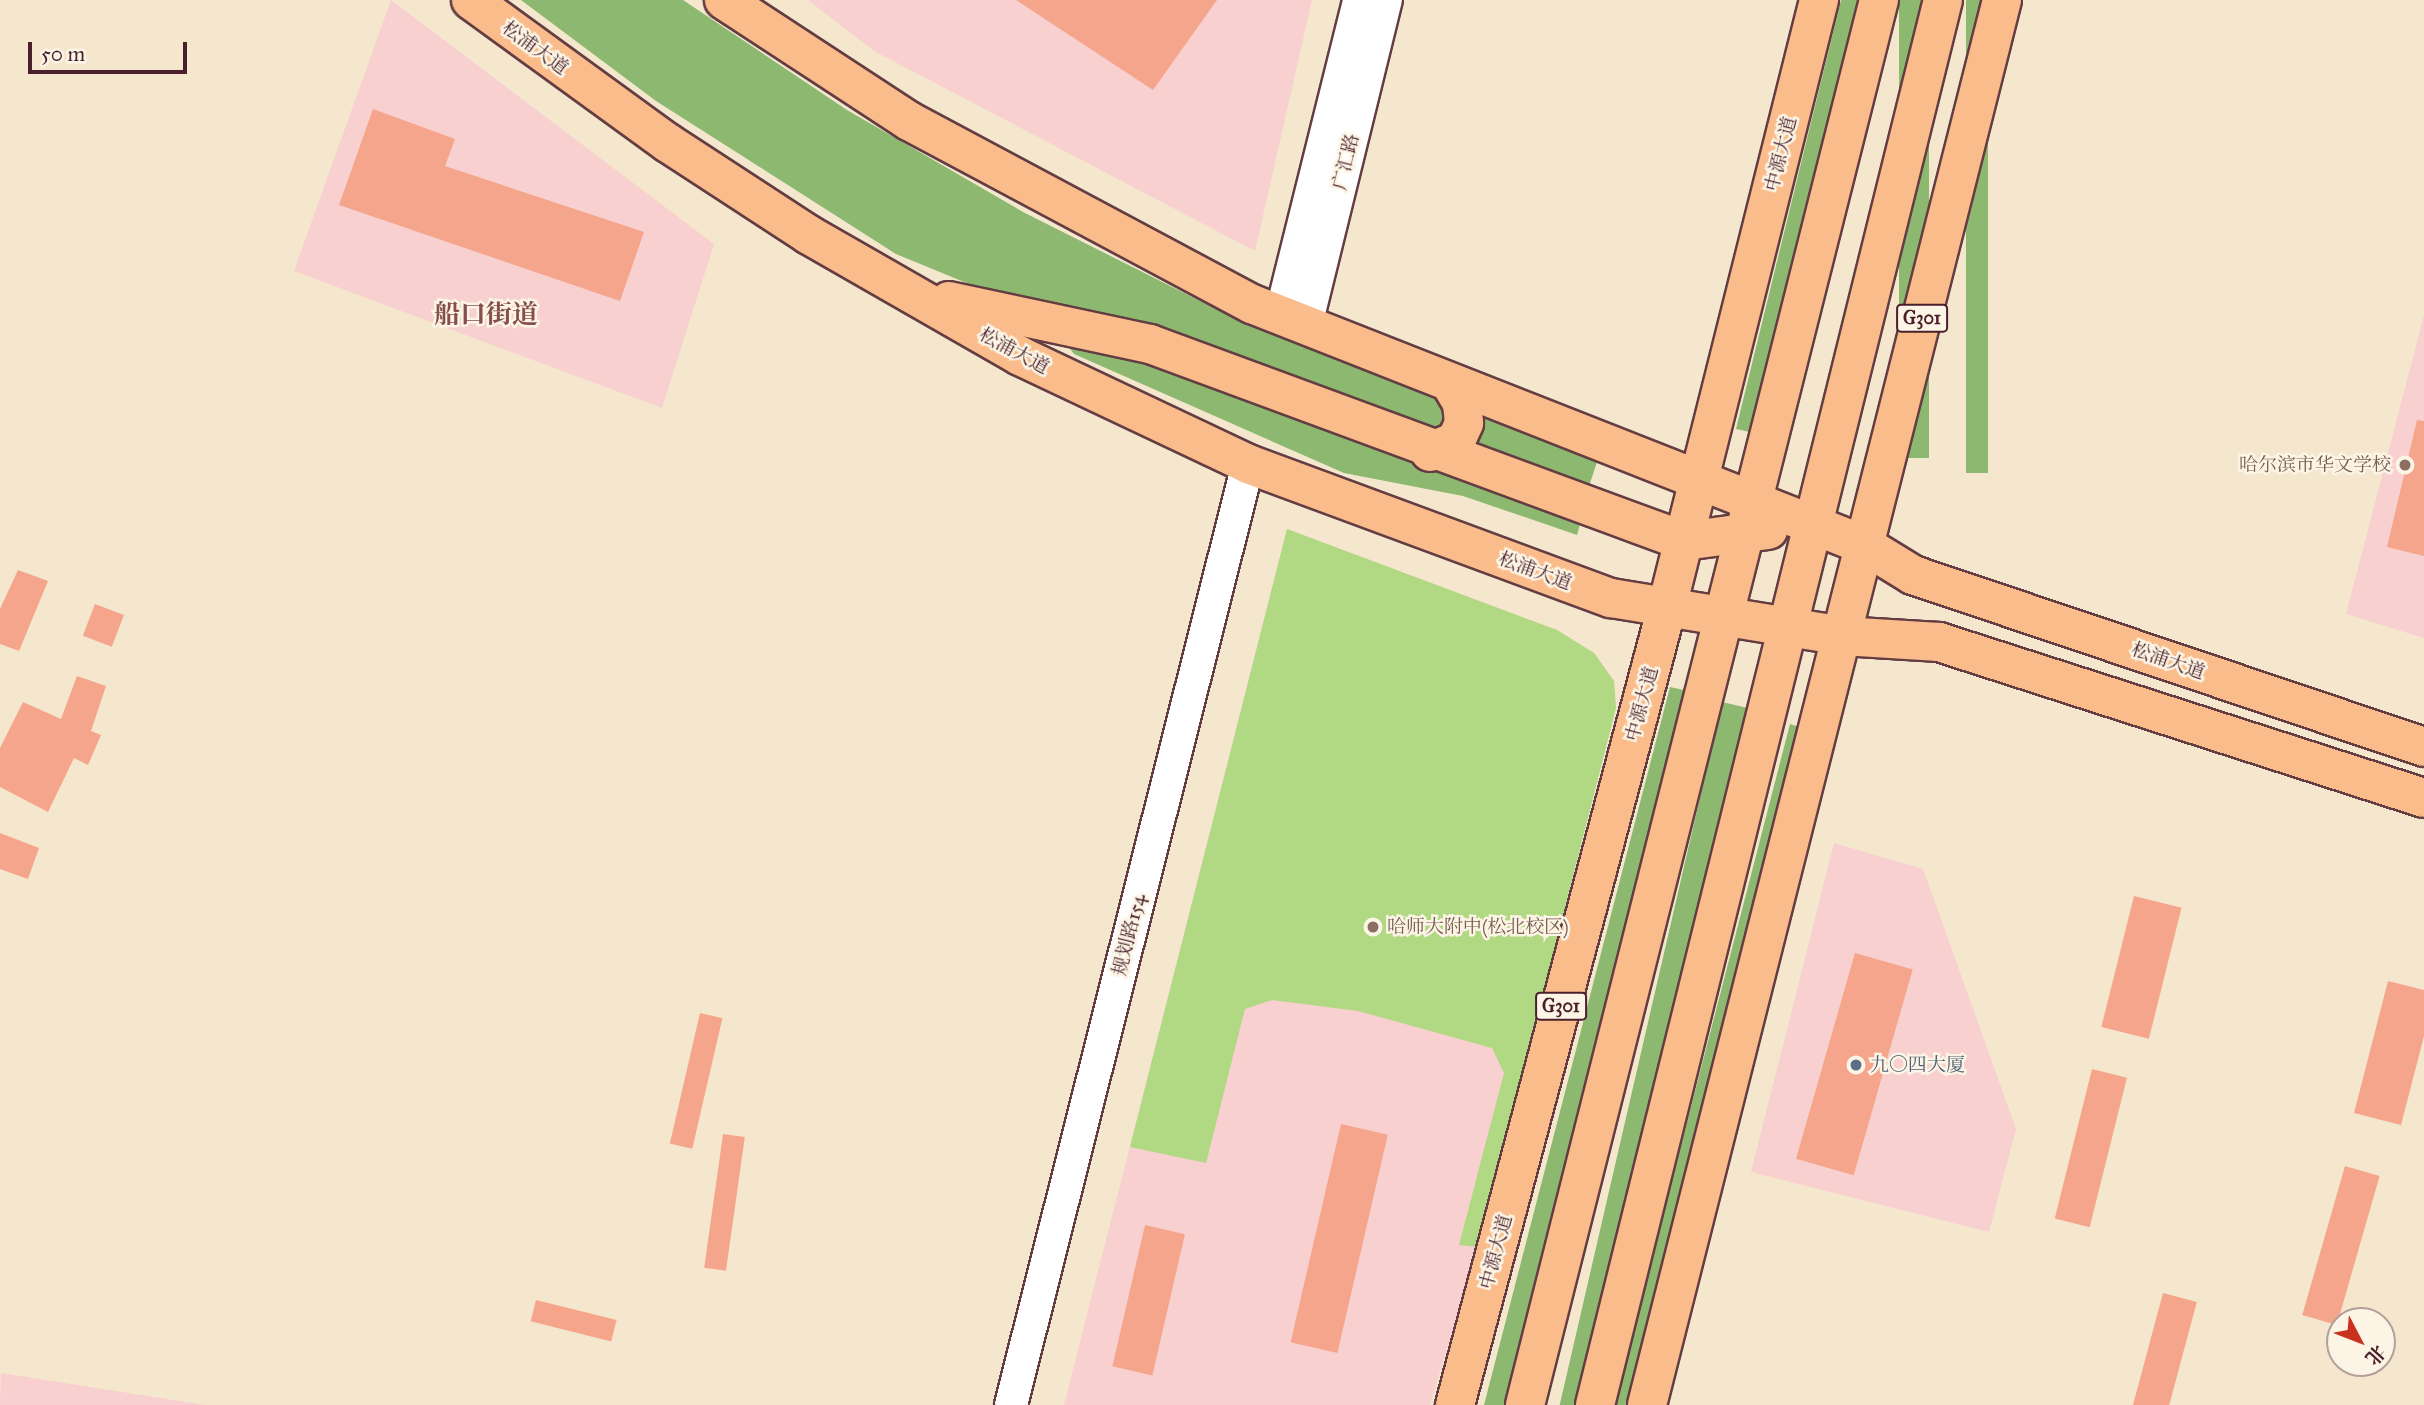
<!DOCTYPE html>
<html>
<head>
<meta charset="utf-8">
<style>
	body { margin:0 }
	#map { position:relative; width:2424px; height:1405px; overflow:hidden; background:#f4e7cd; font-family:"IM FELL Great Primer","Noto Serif SC",serif }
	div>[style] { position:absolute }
	.built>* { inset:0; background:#f7d0cf }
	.green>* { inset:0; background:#b1d882 }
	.forest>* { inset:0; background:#8cb870; transform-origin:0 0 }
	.building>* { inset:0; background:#f5a58b; transform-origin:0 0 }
	.roads { filter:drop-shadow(2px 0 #643d43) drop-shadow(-2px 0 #643d43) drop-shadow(0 2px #643d43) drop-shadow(0 -2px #643d43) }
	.tertiary>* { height:32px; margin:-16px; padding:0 16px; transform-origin:16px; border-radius:16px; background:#fff }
	.trunk>* { height:38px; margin:-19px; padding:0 19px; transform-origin:19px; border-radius:19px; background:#fabc8b }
	.dots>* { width:19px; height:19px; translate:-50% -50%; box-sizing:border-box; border:4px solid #fcf5e5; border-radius:50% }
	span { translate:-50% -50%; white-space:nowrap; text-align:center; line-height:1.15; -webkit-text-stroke:5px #fcf5e5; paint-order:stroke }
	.shield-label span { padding:2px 5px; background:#fcf5e5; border:2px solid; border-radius:5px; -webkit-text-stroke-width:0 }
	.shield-label { font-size:18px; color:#4a1f2b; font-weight:700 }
	.street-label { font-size:19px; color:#4a1f2b }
	.education-label { font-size:19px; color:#785e54 }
	.right { translate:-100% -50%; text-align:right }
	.left { translate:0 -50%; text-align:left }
	.service-label { font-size:19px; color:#4e5e75 }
	.district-label { font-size:26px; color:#864e4d; font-weight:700 }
	.north { position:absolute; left:2326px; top:1307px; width:70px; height:70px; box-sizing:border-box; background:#fcf5e5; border:2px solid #b59f9b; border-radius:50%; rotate:132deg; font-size:19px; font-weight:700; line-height:28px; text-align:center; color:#4a1f2b }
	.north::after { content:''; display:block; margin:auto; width:24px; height:32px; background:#c8321e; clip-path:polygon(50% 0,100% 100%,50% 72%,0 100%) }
	.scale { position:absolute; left:28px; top:42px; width:159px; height:32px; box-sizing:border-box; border:4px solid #4a1f2b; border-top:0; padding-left:9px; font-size:21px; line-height:24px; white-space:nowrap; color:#4a1f2b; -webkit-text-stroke:5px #fcf5e5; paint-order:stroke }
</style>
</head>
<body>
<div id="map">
	<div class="built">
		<div style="clip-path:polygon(391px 0,714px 244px,662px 408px,294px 271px)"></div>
		<div style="clip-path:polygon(808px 0,1312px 0,1255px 251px,874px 51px)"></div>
		<div style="clip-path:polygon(2424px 315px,2424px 638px,2346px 614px)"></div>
		<div style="clip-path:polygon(1287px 529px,1557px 630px,1594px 653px,1614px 681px,1616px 708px,1478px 1247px,1430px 1405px,1064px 1405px)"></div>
		<div style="clip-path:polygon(1834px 843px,1923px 869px,2016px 1129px,1989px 1232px,1751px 1172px)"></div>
		<div style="clip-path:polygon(1px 1373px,205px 1405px,0 1405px)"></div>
	</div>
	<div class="green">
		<div style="clip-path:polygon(1287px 529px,1557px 630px,1594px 653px,1614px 681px,1616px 708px,1478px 1247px,1459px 1245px,1504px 1073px,1492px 1048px,1358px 1011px,1272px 1000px,1245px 1009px,1206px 1163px,1130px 1147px)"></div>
	</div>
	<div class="forest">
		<div style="clip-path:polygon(521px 0,683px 0,847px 110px,1023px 212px,1218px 310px,1434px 395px,1449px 404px,1452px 415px,1439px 434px,1163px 327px,969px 284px,896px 254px,656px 101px)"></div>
		<div style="clip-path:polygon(1841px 0,1861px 0,1750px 432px,1736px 429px)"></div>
		<div style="left:1899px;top:0;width:30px;height:458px"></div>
		<div style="left:1966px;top:0;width:22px;height:473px"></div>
		<div style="clip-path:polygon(1128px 344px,1583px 514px,1577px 535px,1463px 496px,1344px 473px,1074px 354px,1067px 345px)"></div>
		<div style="left:1479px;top:414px;width:127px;height:35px;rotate:18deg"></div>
		<div style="clip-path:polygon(1670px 687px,1688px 691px,1506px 1405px,1484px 1405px)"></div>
		<div style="left:1722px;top:702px;width:32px;height:725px;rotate:13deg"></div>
		<div style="clip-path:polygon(1790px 724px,1803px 728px,1637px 1405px,1614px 1405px)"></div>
	</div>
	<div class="building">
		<div style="clip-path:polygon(1016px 0,1217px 0,1153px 90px)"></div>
		<div style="clip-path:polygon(373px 109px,455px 139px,445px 166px,644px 232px,620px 301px,339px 205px)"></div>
		<div style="clip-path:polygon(2417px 420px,2424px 421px,2424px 556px,2387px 547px)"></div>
		<div style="clip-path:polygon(18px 570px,48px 581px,19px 651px,0 644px,0 609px)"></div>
		<div style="left:95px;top:604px;width:31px;height:34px;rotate:21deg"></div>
		<div style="clip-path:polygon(77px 676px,106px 686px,91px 731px,101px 735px,88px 765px,74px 758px,48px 812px,0 787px,0 748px,23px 702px,61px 719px)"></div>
		<div style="clip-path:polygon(0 833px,39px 848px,28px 879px,0 869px)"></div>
		<div style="left:2134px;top:896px;width:49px;height:135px;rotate:14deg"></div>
		<div style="left:1855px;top:953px;width:60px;height:214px;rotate:16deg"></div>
		<div style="clip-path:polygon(2388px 981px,2424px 990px,2424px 1036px,2401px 1125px,2354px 1113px)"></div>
		<div style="left:700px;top:1013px;width:23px;height:134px;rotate:13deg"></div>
		<div style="left:2092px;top:1069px;width:36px;height:154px;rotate:14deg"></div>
		<div style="left:1341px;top:1124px;width:48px;height:224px;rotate:13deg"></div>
		<div style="left:723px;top:1134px;width:22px;height:135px;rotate:8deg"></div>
		<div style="left:2345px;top:1166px;width:36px;height:155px;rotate:16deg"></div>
		<div style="left:1145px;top:1225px;width:41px;height:145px;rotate:13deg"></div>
		<div style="left:2163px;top:1293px;width:35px;height:116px;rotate:15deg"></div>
		<div style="left:536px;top:1300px;width:83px;height:22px;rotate:14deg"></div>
	</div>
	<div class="roads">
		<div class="tertiary">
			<div style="left:1281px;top:314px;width:324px;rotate:-76deg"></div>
			<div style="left:1306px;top:325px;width:335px;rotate:-76.2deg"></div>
			<div style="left:1011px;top:1405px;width:970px;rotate:-75.86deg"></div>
		</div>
		<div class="trunk">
			<div style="left:471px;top:0;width:243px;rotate:36deg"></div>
			<div style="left:668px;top:143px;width:168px;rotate:33.1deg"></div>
			<div style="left:809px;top:235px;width:243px;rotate:29.8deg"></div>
			<div style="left:1020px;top:356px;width:252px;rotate:25.3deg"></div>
			<div style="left:1248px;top:464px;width:387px;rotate:20.3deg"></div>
			<div style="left:1611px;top:598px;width:234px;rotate:9.3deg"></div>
			<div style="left:1842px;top:636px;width:97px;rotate:3.5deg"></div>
			<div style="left:1939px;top:642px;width:509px;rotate:17.83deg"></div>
			<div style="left:724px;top:0;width:221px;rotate:33.2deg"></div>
			<div style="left:909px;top:121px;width:389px;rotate:28.1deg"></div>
			<div style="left:1252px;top:304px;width:658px;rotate:21.49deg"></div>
			<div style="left:1864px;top:545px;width:57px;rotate:31.5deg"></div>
			<div style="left:1913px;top:575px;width:539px;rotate:18.6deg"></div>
			<div style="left:949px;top:301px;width:206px;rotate:12.1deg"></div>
			<div style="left:1150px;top:344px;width:569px;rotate:20.25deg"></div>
			<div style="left:1684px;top:541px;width:85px;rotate:-7.5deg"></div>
			<div style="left:1430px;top:452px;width:28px;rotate:-23deg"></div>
			<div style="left:1456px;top:441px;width:20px;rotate:-66deg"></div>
			<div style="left:1464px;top:423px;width:20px;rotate:-96deg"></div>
			<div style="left:1462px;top:403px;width:23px;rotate:-121deg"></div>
			<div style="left:1455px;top:1405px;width:826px;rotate:-75.12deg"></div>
			<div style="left:1667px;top:607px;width:626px;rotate:-75.94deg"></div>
			<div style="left:1525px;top:1405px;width:1449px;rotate:-75.86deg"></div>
			<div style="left:1595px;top:1405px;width:1447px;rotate:-76.09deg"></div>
			<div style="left:1647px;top:1405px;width:1449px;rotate:-75.82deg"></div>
		</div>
	</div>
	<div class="dots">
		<div style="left:2405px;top:465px;background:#8d6e63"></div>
		<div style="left:1373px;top:927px;background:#8d6e63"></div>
		<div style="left:1856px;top:1065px;background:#5c6f8a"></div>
	</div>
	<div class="shield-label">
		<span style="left:1922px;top:318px">G301</span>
		<span style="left:1561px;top:1006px">G301</span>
	</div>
	<div class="street-label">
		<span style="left:535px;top:48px;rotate:36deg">松浦大道</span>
		<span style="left:1781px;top:154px;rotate:-76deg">中源大道</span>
		<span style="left:1346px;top:162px;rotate:-76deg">广汇路</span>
		<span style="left:1014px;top:351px;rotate:28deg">松浦大道</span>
		<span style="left:1535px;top:571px;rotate:20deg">松浦大道</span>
		<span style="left:2168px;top:661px;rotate:19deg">松浦大道</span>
		<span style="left:1642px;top:704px;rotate:-75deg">中源大道</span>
		<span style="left:1129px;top:935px;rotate:-76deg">规划路154</span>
		<span style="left:1496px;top:1252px;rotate:-75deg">中源大道</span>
	</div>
	<div class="education-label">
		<span class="right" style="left:2391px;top:465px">哈尔滨市华文学校</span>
		<span class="left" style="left:1387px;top:927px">哈师大附中(松北校区)</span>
	</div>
	<div class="service-label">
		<span class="left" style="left:1870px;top:1065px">九〇四大厦</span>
	</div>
	<div class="district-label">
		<span style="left:486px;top:315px">船口街道</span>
	</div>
	<div class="north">北</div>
	<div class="scale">50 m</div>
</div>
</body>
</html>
